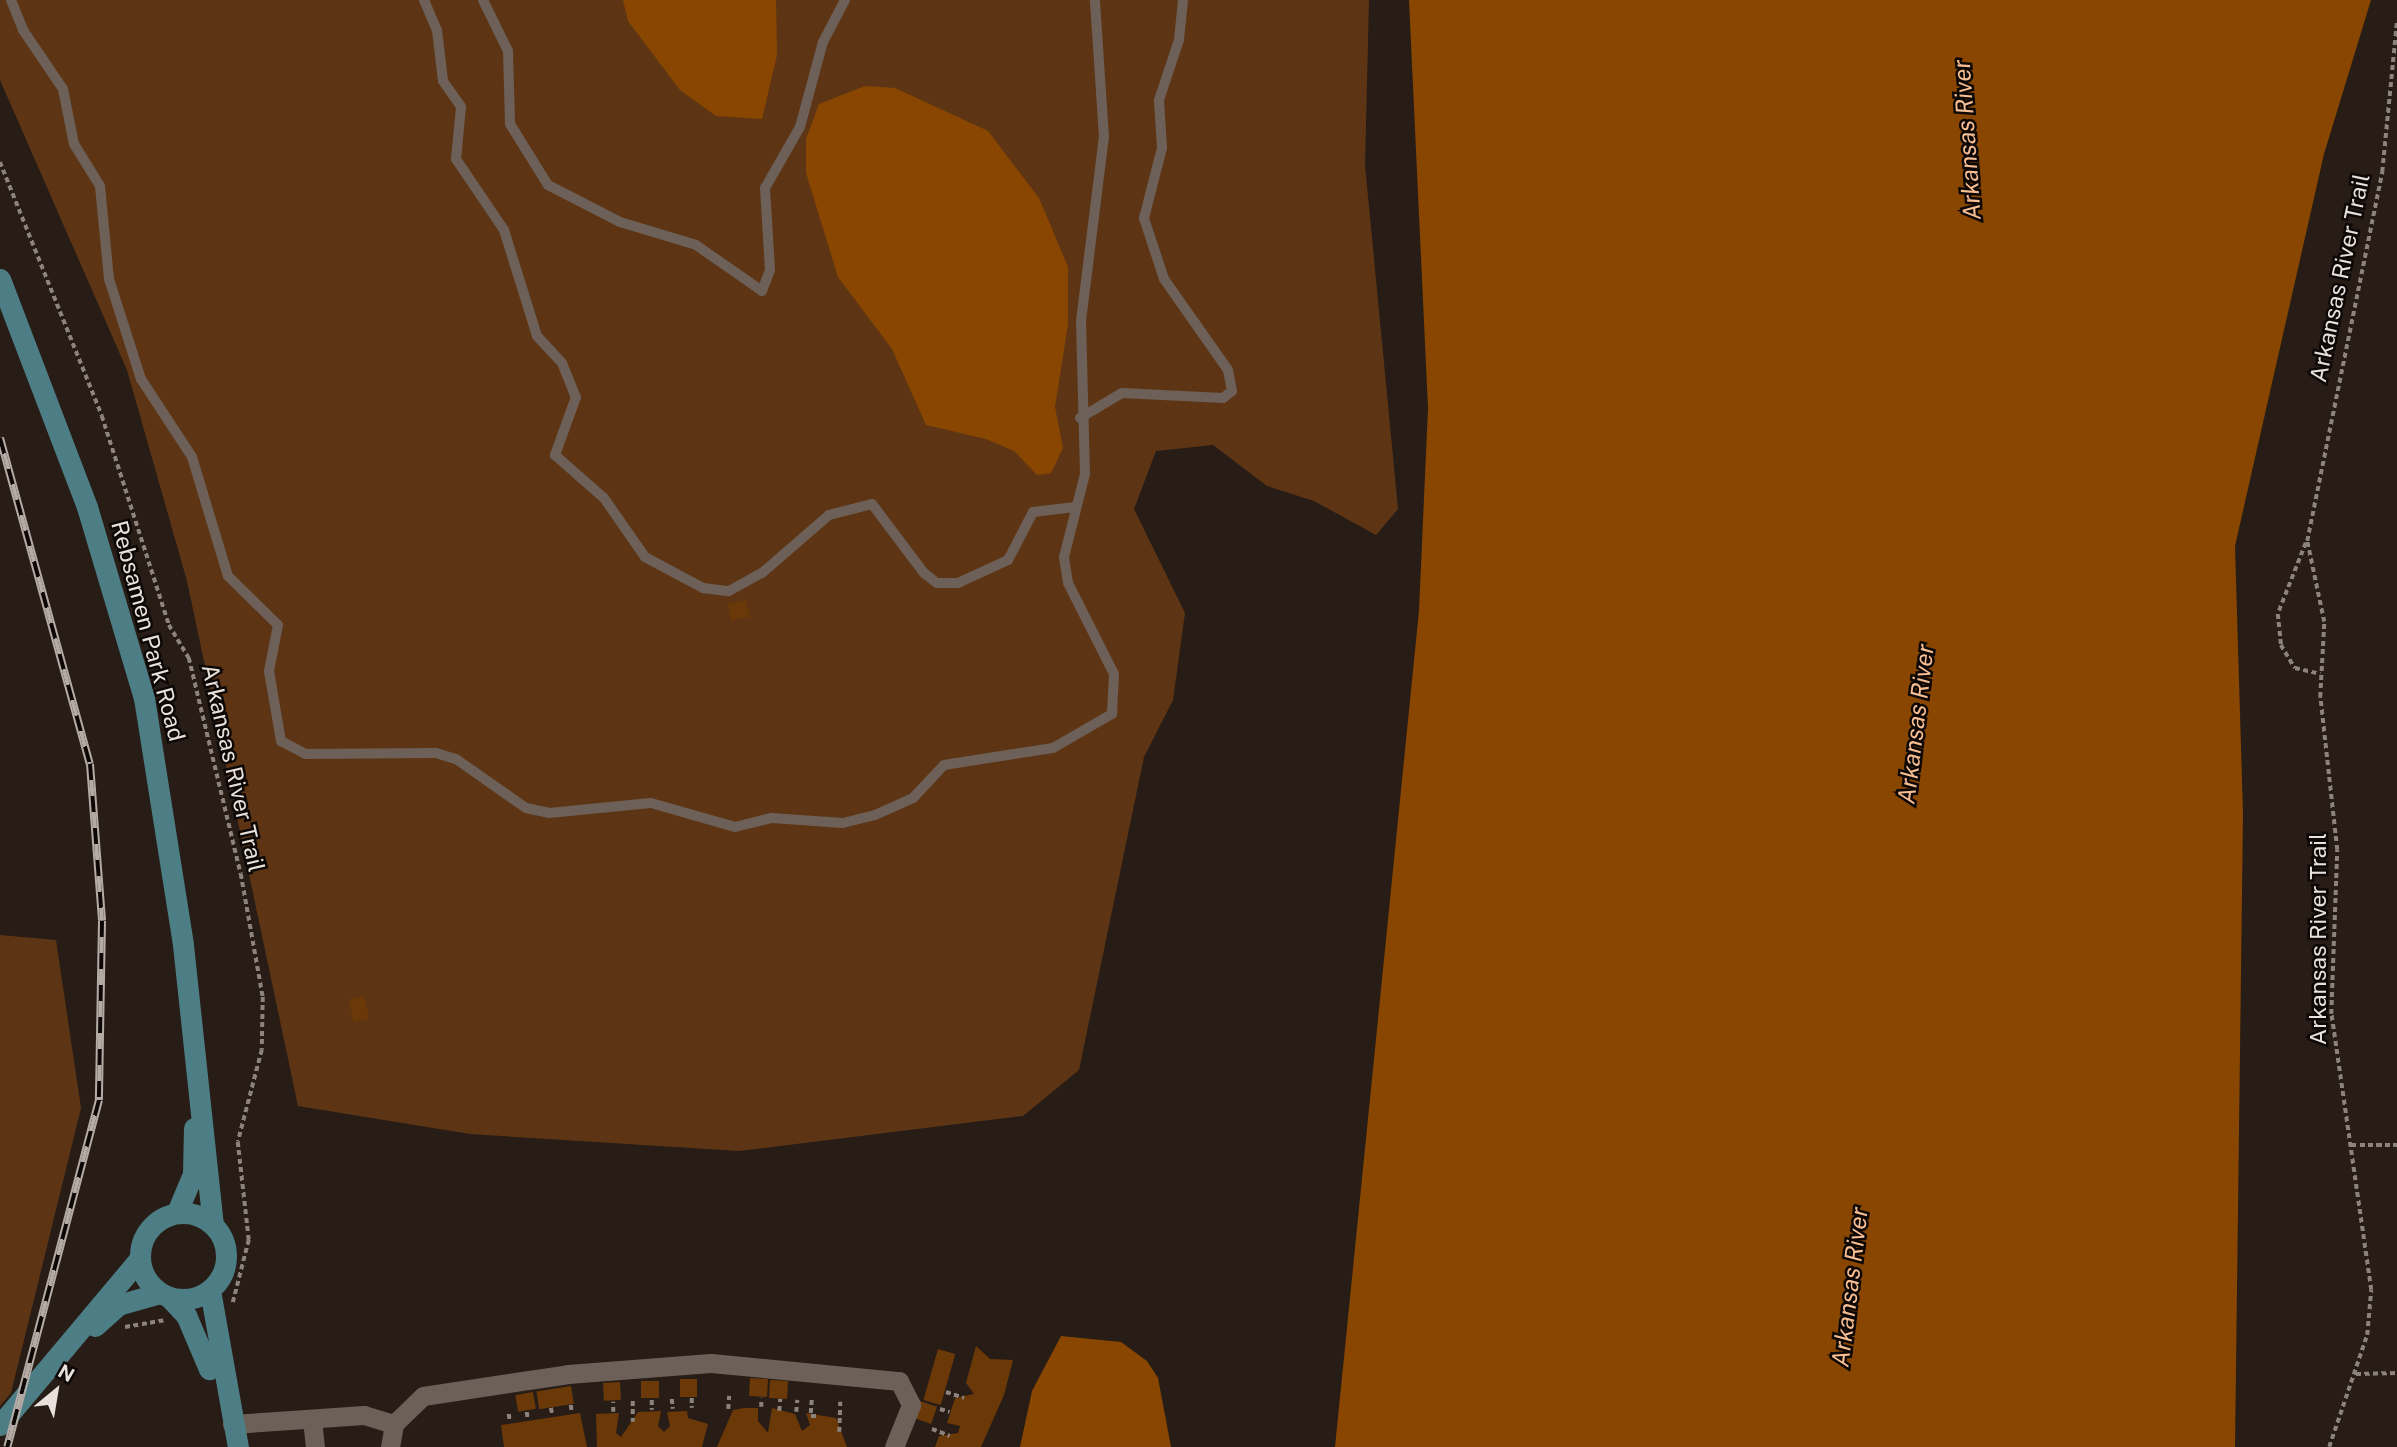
<!DOCTYPE html>
<html>
<head>
<meta charset="utf-8">
<style>
	body { margin:0 }
	#map { position:relative; width:2397px; height:1447px; overflow:hidden; background:#271d16; font-family:"Public Sans",sans-serif }
	div>[style] { position:absolute }
	.green>* { inset:0; background:#5e3514 }
	.water>* { inset:0; background:#894600 }
	.building>* { inset:0; background:#6b3807; transform-origin:0 0 }
	.path>* { height:3.5px; margin-top:-1.75px; transform-origin:0; background:repeating-linear-gradient(90deg,#8c837d 0 5px,transparent 0 8.5px) }
	.lane>* { height:10px; margin:-5px; padding:0 5px; transform-origin:5px; border-radius:5px; background:#6c6058 }
	.street>* { height:19px; margin:-9.5px; padding:0 9.5px; transform-origin:9.5px; border-radius:9.5px; background:#6c6058 }
	.secondary>* { height:21px; margin:-10.5px; padding:0 10.5px; transform-origin:10.5px; border-radius:10.5px; background:#4d7d85 }
	.secondary>.ring { margin:-10.5px; padding:0; box-sizing:content-box; background:none; border:21px solid #4d7d85; border-radius:50% }
	.rail>* { height:8px; margin-top:-4px; transform-origin:0; background:repeating-linear-gradient(90deg,#0d0806 0 16px,#b4aba5 0 32px); box-sizing:border-box; border-block:2px solid #b4aba5 }
	span { translate:-50% -50%; white-space:nowrap; text-align:center; line-height:1.15; -webkit-text-stroke:5px #0d0806; paint-order:stroke }
	.street-label { font-size:23px; color:#e9e1dc }
	.water-label { font-size:24px; color:#f8be94; font-style:italic }
	.north { position:absolute; left:21px; top:1356px; width:70px; height:70px; -webkit-text-stroke:5px #0d0806; paint-order:stroke; rotate:30deg; font-size:19px; font-weight:700; line-height:28px; text-align:center; color:#e9e1dc }
	.north::after { content:''; display:block; margin:auto; width:24px; height:32px; background:#e9e1dc; clip-path:polygon(50% 0,100% 100%,50% 72%,0 100%) }
</style>
</head>
<body>
<div id="map">
	<div class="green">
		<div style="clip-path:polygon(0 0,1369px 0,1365px 165px,1398px 509px,1376px 535px,1314px 501px,1267px 486px,1213px 445px,1156px 451px,1134px 509px,1185px 613px,1173px 700px,1144px 757px,1079px 1070px,1023px 1116px,739px 1151px,470px 1134px,298px 1106px,187px 581px,127px 370px,0 80px)"></div>
		<div style="clip-path:polygon(0 935px,56px 940px,81px 1108px,11px 1393px,0 1406px)"></div>
	</div>
	<div class="water">
		<div style="clip-path:polygon(623px 0,776px 0,777px 55px,762px 119px,716px 116px,680px 90px,628px 21px)"></div>
		<div style="clip-path:polygon(1409px 0,2371px 0,2324px 154px,2235px 546px,2243px 814px,2235px 1447px,1335px 1447px,1419px 611px,1428px 408px)"></div>
		<div style="clip-path:polygon(865px 86px,895px 88px,988px 131px,1039px 198px,1068px 267px,1068px 324px,1055px 407px,1063px 448px,1051px 473px,1037px 475px,1014px 451px,986px 439px,926px 425px,892px 349px,838px 277px,806px 173px,806px 139px,819px 104px)"></div>
		<div style="clip-path:polygon(1061px 1336px,1121px 1342px,1147px 1361px,1158px 1378px,1171px 1447px,1020px 1447px,1032px 1391px)"></div>
	</div>
	<div class="building">
		<div style="left:746px;top:600px;width:17px;height:19px;rotate:77deg"></div>
		<div style="left:364px;top:996px;width:23px;height:16px;rotate:77deg"></div>
		<div style="clip-path:polygon(976px 1346px,990px 1359px,1013px 1360px,1004px 1395px,981px 1447px,935px 1447px,939px 1436px,958px 1433px,960px 1426px,947px 1423px,955px 1398px,974px 1394px,966px 1383px)"></div>
		<div style="left:938px;top:1349px;width:18px;height:53px;rotate:16deg"></div>
		<div style="left:750px;top:1378px;width:18px;height:18px;rotate:3deg"></div>
		<div style="left:680px;top:1379px;width:17px;height:18px"></div>
		<div style="left:770px;top:1380px;width:18px;height:18px;rotate:3deg"></div>
		<div style="left:659px;top:1381px;width:17px;height:18px;rotate:90deg"></div>
		<div style="left:620px;top:1382px;width:18px;height:17px;rotate:87deg"></div>
		<div style="left:571px;top:1386px;width:18px;height:35px;rotate:81deg"></div>
		<div style="left:533px;top:1392px;width:17px;height:18px;rotate:80deg"></div>
		<div style="left:920px;top:1401px;width:18px;height:18px;rotate:19deg"></div>
		<div style="clip-path:polygon(744px 1408px,758px 1408px,758px 1421px,768px 1433px,772px 1408px,795px 1414px,802px 1431px,810px 1425px,806px 1413px,836px 1418px,847px 1447px,717px 1447px,733px 1410px)"></div>
		<div style="clip-path:polygon(661px 1411px,658px 1426px,664px 1432px,670px 1426px,667px 1412px,687px 1411px,688px 1418px,708px 1424px,702px 1447px,597px 1447px,596px 1414px,619px 1413px,616px 1433px,621px 1437px,638px 1412px)"></div>
		<div style="clip-path:polygon(580px 1413px,587px 1447px,504px 1447px,501px 1425px)"></div>
	</div>
	<div class="path">
		<div style="left:0;top:162px;width:274px;rotate:68.1deg"></div>
		<div style="left:102px;top:416px;width:219px;rotate:72.2deg"></div>
		<div style="left:169px;top:625px;width:39px;rotate:59deg"></div>
		<div style="left:189px;top:658px;width:222px;rotate:76.5deg"></div>
		<div style="left:241px;top:874px;width:125px;rotate:79.9deg"></div>
		<div style="left:263px;top:997px;width:53px;rotate:91.1deg"></div>
		<div style="left:262px;top:1050px;width:95px;rotate:104.6deg"></div>
		<div style="left:238px;top:1142px;width:99px;rotate:83.6deg"></div>
		<div style="left:249px;top:1240px;width:65px;rotate:104.3deg"></div>
		<div style="left:2306px;top:543px;width:76px;rotate:111.5deg"></div>
		<div style="left:2278px;top:614px;width:31px;rotate:84deg"></div>
		<div style="left:2281px;top:645px;width:27px;rotate:59deg"></div>
		<div style="left:2295px;top:668px;width:26px;rotate:13deg"></div>
		<div style="left:2351px;top:1145px;width:46px"></div>
		<div style="left:125px;top:1327px;width:41px;rotate:-9.9deg"></div>
		<div style="left:2356px;top:1374px;width:41px;rotate:-1.4deg"></div>
		<div style="left:946px;top:1392px;width:19px;rotate:18deg"></div>
		<div style="left:692px;top:1398px;width:10px;rotate:90deg"></div>
		<div style="left:672px;top:1399px;width:10px;rotate:84deg"></div>
		<div style="left:652px;top:1400px;width:10px;rotate:90deg"></div>
		<div style="left:812px;top:1400px;width:16px;rotate:94deg"></div>
		<div style="left:811px;top:1416px;width:9px"></div>
		<div style="left:633px;top:1401px;width:21px;rotate:90deg"></div>
		<div style="left:571px;top:1405px;width:8px;rotate:83deg"></div>
		<div style="left:761px;top:1407px;width:9px;rotate:-90deg"></div>
		<div style="left:551px;top:1408px;width:8px;rotate:76deg"></div>
		<div style="left:728px;top:1409px;width:13px;rotate:-86deg"></div>
		<div style="left:940px;top:1409px;width:10px;rotate:17deg"></div>
		<div style="left:779px;top:1411px;width:12px;rotate:-85deg"></div>
		<div style="left:527px;top:1412px;width:7px;rotate:82deg"></div>
		<div style="left:613px;top:1412px;width:10px;rotate:-90deg"></div>
		<div style="left:796px;top:1412px;width:12px;rotate:-85deg"></div>
		<div style="left:509px;top:1414px;width:8px;rotate:83deg"></div>
		<div style="left:932px;top:1429px;width:19px;rotate:21deg"></div>
		<div style="left:839px;top:1432px;width:30px;rotate:-88deg"></div>
		<div style="left:2329px;top:1447px;width:118px;rotate:-71.3deg"></div>
		<div style="left:2367px;top:1335px;width:45px;rotate:-84.9deg"></div>
		<div style="left:2371px;top:1290px;width:279px;rotate:-98.2deg"></div>
		<div style="left:2331px;top:1014px;width:164px;rotate:-87.9deg"></div>
		<div style="left:2337px;top:850px;width:154px;rotate:-96.3deg"></div>
		<div style="left:2320px;top:697px;width:75px;rotate:-86.9deg"></div>
		<div style="left:2324px;top:622px;width:83px;rotate:-101.9deg"></div>
		<div style="left:2307px;top:541px;width:377px;rotate:-78.5deg"></div>
		<div style="left:2382px;top:172px;width:153px;rotate:-84.4deg"></div>
	</div>
	<div class="lane">
		<div style="left:11px;top:0;width:32px;rotate:68deg"></div>
		<div style="left:23px;top:30px;width:71px;rotate:55.9deg"></div>
		<div style="left:63px;top:89px;width:56px;rotate:78.7deg"></div>
		<div style="left:74px;top:144px;width:49px;rotate:58.2deg"></div>
		<div style="left:100px;top:186px;width:93px;rotate:84.5deg"></div>
		<div style="left:109px;top:279px;width:105px;rotate:72.3deg"></div>
		<div style="left:141px;top:379px;width:93px;rotate:56.8deg"></div>
		<div style="left:192px;top:457px;width:124px;rotate:73.2deg"></div>
		<div style="left:228px;top:576px;width:70px;rotate:44.4deg"></div>
		<div style="left:278px;top:625px;width:47px;rotate:101.1deg"></div>
		<div style="left:269px;top:671px;width:71px;rotate:80.3deg"></div>
		<div style="left:281px;top:741px;width:27px;rotate:28deg"></div>
		<div style="left:305px;top:754px;width:131px;rotate:-0.4deg"></div>
		<div style="left:436px;top:753px;width:21px;rotate:17deg"></div>
		<div style="left:456px;top:759px;width:85px;rotate:35deg"></div>
		<div style="left:526px;top:808px;width:24px;rotate:12deg"></div>
		<div style="left:549px;top:813px;width:102px;rotate:-5.6deg"></div>
		<div style="left:651px;top:803px;width:87px;rotate:15.9deg"></div>
		<div style="left:735px;top:827px;width:38px;rotate:-14deg"></div>
		<div style="left:772px;top:818px;width:71px;rotate:4deg"></div>
		<div style="left:843px;top:823px;width:33px;rotate:-14deg"></div>
		<div style="left:875px;top:815px;width:42px;rotate:-24.1deg"></div>
		<div style="left:913px;top:798px;width:45px;rotate:-46.8deg"></div>
		<div style="left:944px;top:765px;width:110px;rotate:-8.9deg"></div>
		<div style="left:1053px;top:748px;width:68px;rotate:-30deg"></div>
		<div style="left:1112px;top:714px;width:40px;rotate:-87.1deg"></div>
		<div style="left:1114px;top:674px;width:102px;rotate:-116.8deg"></div>
		<div style="left:1068px;top:583px;width:26px;rotate:-99deg"></div>
		<div style="left:1064px;top:557px;width:86px;rotate:-75.8deg"></div>
		<div style="left:1085px;top:474px;width:153px;rotate:-91.5deg"></div>
		<div style="left:1081px;top:321px;width:185px;rotate:-82.9deg"></div>
		<div style="left:1104px;top:137px;width:137px;rotate:-93.8deg"></div>
		<div style="left:424px;top:0;width:33px;rotate:67deg"></div>
		<div style="left:437px;top:30px;width:51px;rotate:83.3deg"></div>
		<div style="left:443px;top:81px;width:32px;rotate:55deg"></div>
		<div style="left:461px;top:107px;width:52px;rotate:95.5deg"></div>
		<div style="left:456px;top:159px;width:86px;rotate:55.9deg"></div>
		<div style="left:504px;top:230px;width:111px;rotate:72.7deg"></div>
		<div style="left:537px;top:336px;width:37px;rotate:47deg"></div>
		<div style="left:562px;top:363px;width:37px;rotate:68deg"></div>
		<div style="left:576px;top:397px;width:62px;rotate:109.9deg"></div>
		<div style="left:555px;top:455px;width:65px;rotate:41.3deg"></div>
		<div style="left:604px;top:498px;width:72px;rotate:55.2deg"></div>
		<div style="left:645px;top:557px;width:66px;rotate:28.1deg"></div>
		<div style="left:703px;top:588px;width:26px;rotate:7deg"></div>
		<div style="left:729px;top:591px;width:38px;rotate:-29deg"></div>
		<div style="left:762px;top:573px;width:89px;rotate:-40.9deg"></div>
		<div style="left:829px;top:515px;width:44px;rotate:-14.3deg"></div>
		<div style="left:872px;top:504px;width:86px;rotate:53deg"></div>
		<div style="left:924px;top:573px;width:16px;rotate:38deg"></div>
		<div style="left:937px;top:583px;width:21px"></div>
		<div style="left:958px;top:583px;width:55px;rotate:-24.7deg"></div>
		<div style="left:1008px;top:560px;width:54px;rotate:-62.5deg"></div>
		<div style="left:1033px;top:512px;width:42px;rotate:-6.8deg"></div>
		<div style="left:483px;top:0;width:57px;rotate:63.9deg"></div>
		<div style="left:508px;top:51px;width:73px;rotate:88.4deg"></div>
		<div style="left:510px;top:124px;width:72px;rotate:58.1deg"></div>
		<div style="left:548px;top:185px;width:81px;rotate:27.2deg"></div>
		<div style="left:620px;top:222px;width:79px;rotate:16.8deg"></div>
		<div style="left:696px;top:245px;width:80px;rotate:34.9deg"></div>
		<div style="left:762px;top:291px;width:22px;rotate:-69deg"></div>
		<div style="left:770px;top:270px;width:82px;rotate:-93.5deg"></div>
		<div style="left:765px;top:188px;width:70px;rotate:-60.2deg"></div>
		<div style="left:800px;top:127px;width:88px;rotate:-74.9deg"></div>
		<div style="left:823px;top:42px;width:47px;rotate:-62.4deg"></div>
		<div style="left:1080px;top:418px;width:49px;rotate:-30.8deg"></div>
		<div style="left:1122px;top:393px;width:101px;rotate:2.8deg"></div>
		<div style="left:1223px;top:398px;width:11px;rotate:-38deg"></div>
		<div style="left:1232px;top:391px;width:21px;rotate:-101deg"></div>
		<div style="left:1228px;top:370px;width:111px;rotate:-125.1deg"></div>
		<div style="left:1164px;top:279px;width:64px;rotate:-108.2deg"></div>
		<div style="left:1144px;top:218px;width:72px;rotate:-75.6deg"></div>
		<div style="left:1162px;top:148px;width:48px;rotate:-93.6deg"></div>
		<div style="left:1159px;top:100px;width:63px;rotate:-71.6deg"></div>
		<div style="left:1179px;top:40px;width:40px;rotate:-84.3deg"></div>
	</div>
	<div class="street">
		<div style="left:312px;top:1419px;width:28px;rotate:84deg"></div>
		<div style="left:232px;top:1424px;width:132px;rotate:-3.9deg"></div>
		<div style="left:364px;top:1415px;width:31px;rotate:17deg"></div>
		<div style="left:390px;top:1447px;width:23px;rotate:-80deg"></div>
		<div style="left:394px;top:1424px;width:40px;rotate:-44deg"></div>
		<div style="left:423px;top:1396px;width:147px;rotate:-8.6deg"></div>
		<div style="left:568px;top:1374px;width:143px;rotate:-4.4deg"></div>
		<div style="left:711px;top:1363px;width:189px;rotate:5.5deg"></div>
		<div style="left:899px;top:1381px;width:27px;rotate:63deg"></div>
		<div style="left:911px;top:1405px;width:45px;rotate:112deg"></div>
	</div>
	<div class="secondary">
		<div style="left:0;top:279px;width:244px;rotate:69.1deg"></div>
		<div style="left:87px;top:507px;width:199px;rotate:73.4deg"></div>
		<div style="left:144px;top:698px;width:250px;rotate:81deg"></div>
		<div style="left:183px;top:945px;width:281px;rotate:83.9deg"></div>
		<div style="left:177px;top:1212px;width:41px;rotate:-67.2deg"></div>
		<div style="left:193px;top:1174px;width:46px;rotate:-88.8deg"></div>
		<div class="ring" style="left:140px;top:1213px;width:65px;height:65px"></div>
		<div style="left:210px;top:1290px;width:159px;rotate:79.9deg"></div>
		<div style="left:169px;top:1297px;width:25px;rotate:47deg"></div>
		<div style="left:186px;top:1315px;width:59px;rotate:66.9deg"></div>
		<div style="left:95px;top:1326px;width:31px;rotate:-42deg"></div>
		<div style="left:118px;top:1305px;width:44px;rotate:-15.9deg"></div>
		<div style="left:0;top:1425px;width:218px;rotate:-50deg"></div>
	</div>
	<div class="rail">
		<div style="left:0;top:438px;width:338px;rotate:74.6deg"></div>
		<div style="left:90px;top:764px;width:157px;rotate:85.6deg"></div>
		<div style="left:102px;top:921px;width:179px;rotate:91deg"></div>
		<div style="left:99px;top:1100px;width:359px;rotate:104.8deg"></div>
	</div>
	<div class="street-label">
		<span style="left:2340px;top:278px;rotate:-78deg">Arkansas River Trail</span>
		<span style="left:148px;top:631px;rotate:75deg">Rebsamen Park Road</span>
		<span style="left:233px;top:768px;rotate:77deg">Arkansas River Trail</span>
		<span style="left:2318px;top:939px;rotate:-90deg">Arkansas River Trail</span>
	</div>
	<div class="water-label">
		<span style="left:1967px;top:140px;rotate:-94deg">Arkansas River</span>
		<span style="left:1916px;top:724px;rotate:-83deg">Arkansas River</span>
		<span style="left:1850px;top:1287px;rotate:-83deg">Arkansas River</span>
	</div>
	<div class="north">N</div>
</div>
</body>
</html>
